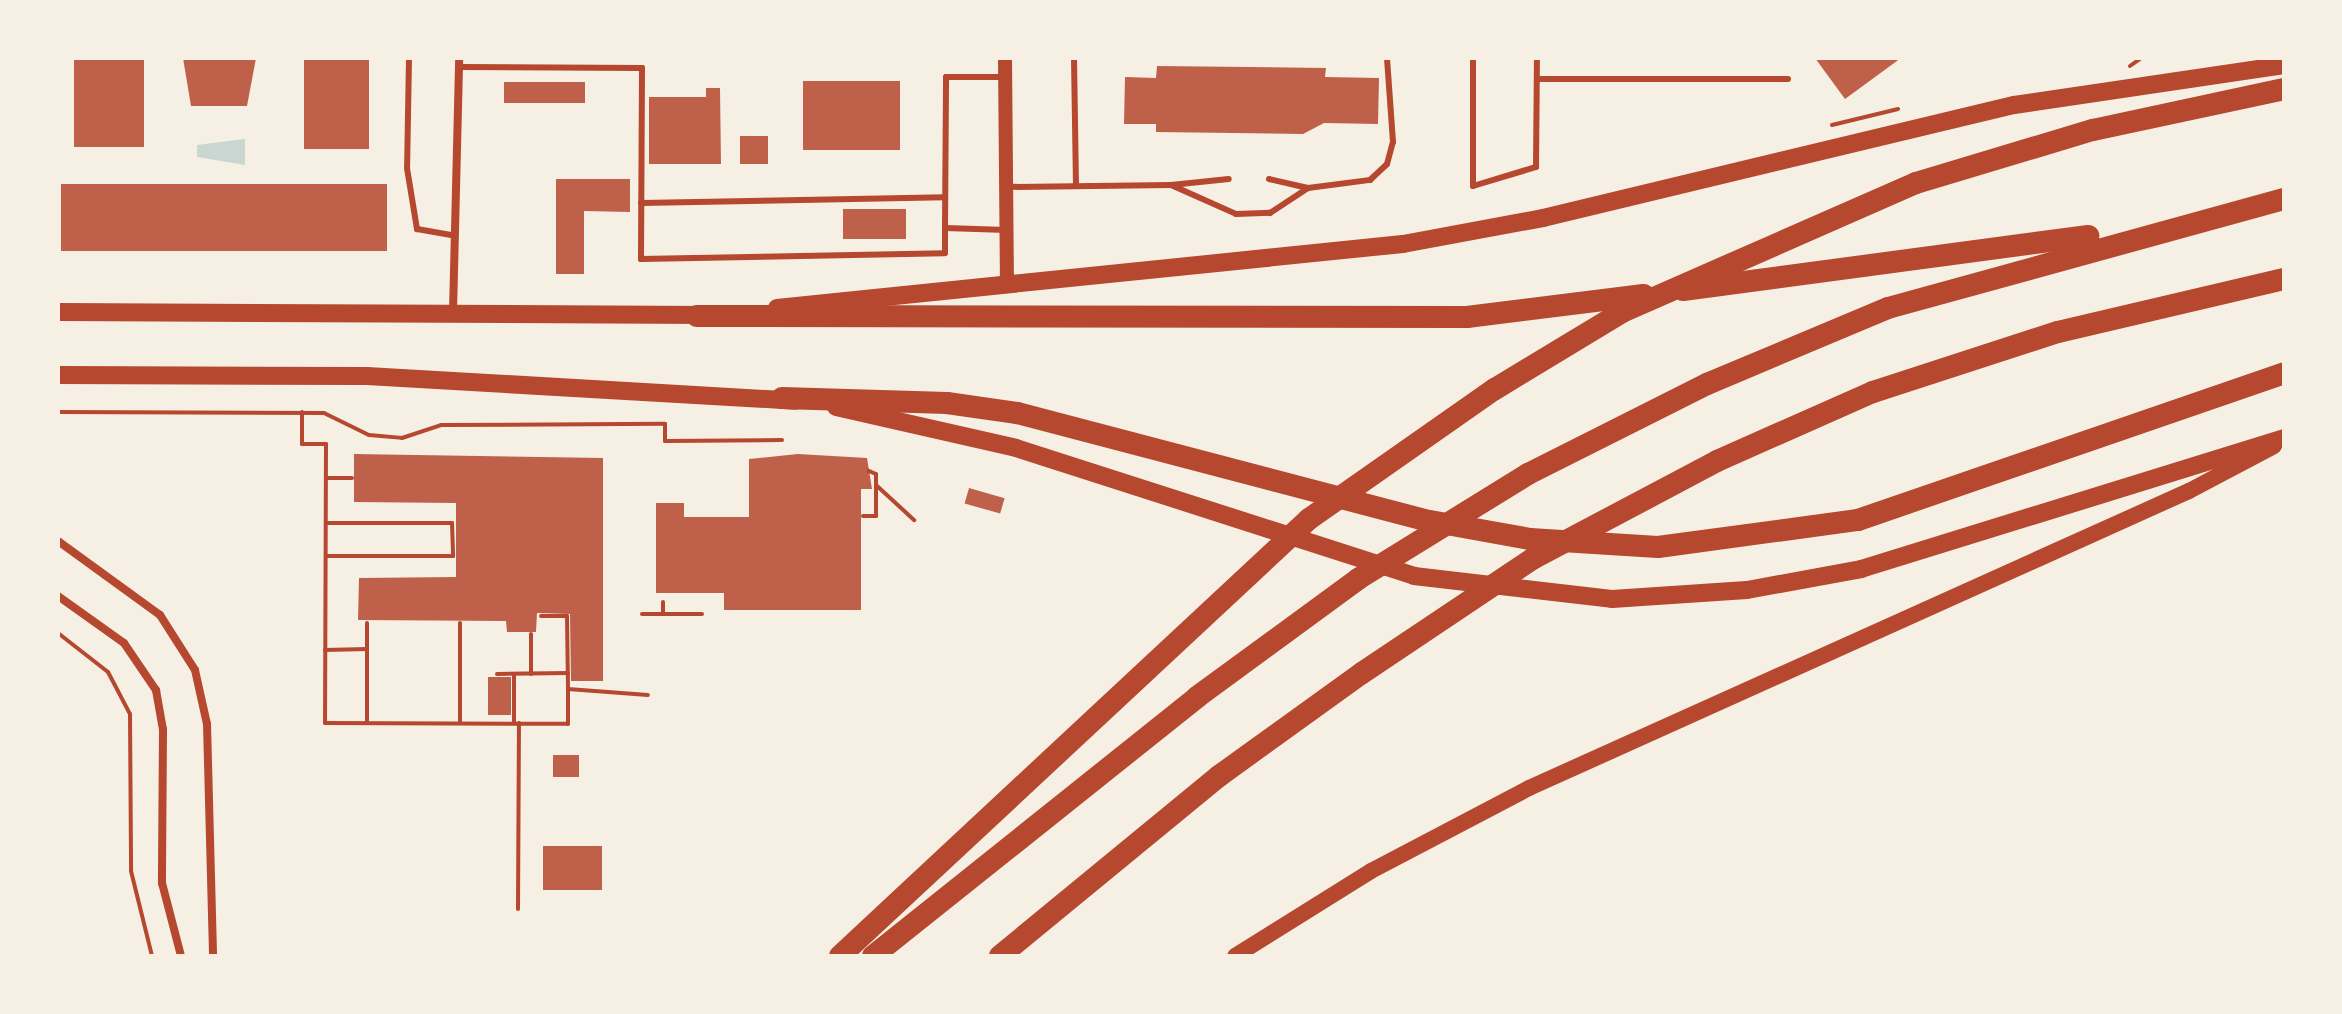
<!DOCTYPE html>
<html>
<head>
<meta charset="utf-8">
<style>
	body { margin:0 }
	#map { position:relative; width:2342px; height:1014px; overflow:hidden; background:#f6efe4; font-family:Figtree,sans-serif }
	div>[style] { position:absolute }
	.water>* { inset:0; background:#c9d6d2 }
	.building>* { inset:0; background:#bf614a; transform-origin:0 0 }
	.path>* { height:4px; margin:-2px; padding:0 2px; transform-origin:2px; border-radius:2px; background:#b5482f }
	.service>* { height:6px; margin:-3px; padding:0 3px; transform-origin:3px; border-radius:3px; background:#b5482f }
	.minor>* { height:8px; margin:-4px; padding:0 4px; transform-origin:4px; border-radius:4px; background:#b5482f }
	.tertiary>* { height:14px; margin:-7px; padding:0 7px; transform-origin:7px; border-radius:7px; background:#b5482f }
	.secondary>* { height:16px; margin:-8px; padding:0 8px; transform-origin:8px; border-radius:8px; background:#b5482f }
	.primary>* { height:18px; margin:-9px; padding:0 9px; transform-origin:9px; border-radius:9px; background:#b5482f }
	.motorway>* { height:22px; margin:-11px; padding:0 11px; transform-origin:11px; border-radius:11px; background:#b5482f }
	span { translate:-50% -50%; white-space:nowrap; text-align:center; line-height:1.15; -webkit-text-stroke:6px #f6efe4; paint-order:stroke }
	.frame { position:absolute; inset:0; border:60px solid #f6efe4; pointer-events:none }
</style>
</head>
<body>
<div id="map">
	<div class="water">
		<div style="clip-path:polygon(245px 139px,245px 165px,197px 157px,197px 145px)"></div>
	</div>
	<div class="building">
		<div style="left:74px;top:58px;width:70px;height:89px"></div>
		<div style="clip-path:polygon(183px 58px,256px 58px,247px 106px,191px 106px)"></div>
		<div style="left:304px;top:58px;width:65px;height:91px"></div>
		<div style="clip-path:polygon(1815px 58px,1901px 58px,1845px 99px)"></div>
		<div style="clip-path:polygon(1157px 66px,1326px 68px,1325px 77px,1379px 78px,1378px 124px,1324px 123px,1303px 134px,1156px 132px,1156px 124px,1124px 124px,1125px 77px,1156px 78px)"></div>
		<div style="left:803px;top:81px;width:97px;height:69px"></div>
		<div style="left:504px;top:82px;width:81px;height:21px"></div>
		<div style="clip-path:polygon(706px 88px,720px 88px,721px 164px,649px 164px,649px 97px,706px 97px)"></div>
		<div style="left:740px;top:136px;width:28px;height:28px"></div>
		<div style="clip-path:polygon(556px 179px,630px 179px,630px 212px,584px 211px,584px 274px,556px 274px)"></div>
		<div style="left:61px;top:184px;width:326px;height:67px"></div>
		<div style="left:906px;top:209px;width:30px;height:63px;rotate:90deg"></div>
		<div style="clip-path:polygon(354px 454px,603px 458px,603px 681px,571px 681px,570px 614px,537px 613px,536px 632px,507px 632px,506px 621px,358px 620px,359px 578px,456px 577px,456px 503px,354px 502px)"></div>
		<div style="clip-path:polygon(798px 454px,867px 458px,872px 489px,861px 489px,861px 610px,724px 610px,724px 593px,656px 593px,656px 503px,684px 503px,684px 517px,749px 517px,749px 459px)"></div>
		<div style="left:969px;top:488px;width:37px;height:16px;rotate:16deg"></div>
		<div style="left:488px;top:677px;width:23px;height:38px"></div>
		<div style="left:553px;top:755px;width:26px;height:22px"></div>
		<div style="left:543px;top:846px;width:59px;height:44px"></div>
	</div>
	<div class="path">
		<div style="left:2130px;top:66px;width:14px;rotate:-36deg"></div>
		<div style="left:1832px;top:125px;width:68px;rotate:-13.6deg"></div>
		<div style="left:58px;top:412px;width:266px;rotate:0.2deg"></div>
		<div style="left:324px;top:413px;width:50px;rotate:26.1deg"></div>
		<div style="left:369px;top:435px;width:33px;rotate:5deg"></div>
		<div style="left:402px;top:438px;width:41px;rotate:-18.4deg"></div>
		<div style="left:441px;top:425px;width:224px;rotate:-0.3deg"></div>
		<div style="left:665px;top:424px;width:17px;rotate:90deg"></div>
		<div style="left:665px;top:441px;width:117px;rotate:-0.5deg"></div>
		<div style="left:302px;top:412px;width:32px;rotate:90deg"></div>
		<div style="left:302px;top:444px;width:24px"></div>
		<div style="left:326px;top:444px;width:279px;rotate:90.2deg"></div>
		<div style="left:325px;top:723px;width:243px;rotate:0.2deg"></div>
		<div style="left:568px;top:724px;width:35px;rotate:-90deg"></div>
		<div style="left:568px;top:689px;width:80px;rotate:4.3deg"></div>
		<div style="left:326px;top:478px;width:26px"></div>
		<div style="left:876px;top:485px;width:52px;rotate:42.6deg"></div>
		<div style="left:863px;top:516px;width:13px"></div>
		<div style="left:876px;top:516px;width:42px;rotate:-90deg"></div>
		<div style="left:876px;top:474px;width:8px;rotate:-157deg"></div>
		<div style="left:326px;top:523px;width:126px"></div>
		<div style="left:452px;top:523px;width:33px;rotate:88deg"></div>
		<div style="left:453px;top:556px;width:126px;rotate:180deg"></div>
		<div style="left:663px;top:602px;width:12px;rotate:90deg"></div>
		<div style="left:642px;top:614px;width:60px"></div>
		<div style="left:541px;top:616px;width:26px"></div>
		<div style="left:567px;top:616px;width:73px;rotate:89.2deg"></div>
		<div style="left:367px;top:623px;width:100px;rotate:90deg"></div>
		<div style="left:460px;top:623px;width:100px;rotate:90deg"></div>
		<div style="left:58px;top:633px;width:63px;rotate:38deg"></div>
		<div style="left:108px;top:672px;width:47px;rotate:62.4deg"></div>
		<div style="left:130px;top:714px;width:157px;rotate:89.6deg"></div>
		<div style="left:131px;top:871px;width:88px;rotate:76.1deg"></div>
		<div style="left:531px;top:634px;width:40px;rotate:90deg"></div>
		<div style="left:325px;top:650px;width:42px;rotate:-1.4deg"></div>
		<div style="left:497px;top:674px;width:71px;rotate:-0.8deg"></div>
		<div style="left:514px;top:723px;width:49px;rotate:-90deg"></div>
		<div style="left:518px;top:909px;width:186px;rotate:-89.7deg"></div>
	</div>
	<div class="service">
		<div style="left:409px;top:58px;width:110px;rotate:91deg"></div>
		<div style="left:407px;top:168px;width:62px;rotate:80.7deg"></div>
		<div style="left:417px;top:229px;width:39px;rotate:10deg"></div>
		<div style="left:1074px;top:58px;width:128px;rotate:89.1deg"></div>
		<div style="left:1473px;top:58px;width:128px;rotate:90deg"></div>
		<div style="left:1473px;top:186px;width:66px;rotate:-16.8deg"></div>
		<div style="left:1536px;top:167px;width:109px;rotate:-89.5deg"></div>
		<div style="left:459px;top:67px;width:183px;rotate:0.3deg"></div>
		<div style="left:642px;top:68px;width:191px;rotate:90.3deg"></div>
		<div style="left:641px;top:259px;width:304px;rotate:-1.1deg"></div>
		<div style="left:945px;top:253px;width:25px;rotate:-90deg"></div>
		<div style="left:945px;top:228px;width:62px;rotate:1.8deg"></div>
		<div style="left:1537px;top:79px;width:251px"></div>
		<div style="left:1269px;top:179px;width:40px;rotate:13deg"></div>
		<div style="left:1171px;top:185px;width:58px;rotate:-5.9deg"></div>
		<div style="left:1006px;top:187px;width:165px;rotate:-0.7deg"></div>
		<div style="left:1171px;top:185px;width:71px;rotate:24deg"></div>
		<div style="left:1236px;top:214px;width:34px;rotate:-2deg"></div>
		<div style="left:1270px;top:213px;width:45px;rotate:-33.3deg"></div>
		<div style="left:1308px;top:188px;width:63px;rotate:-7.4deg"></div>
		<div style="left:1370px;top:180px;width:23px;rotate:-43deg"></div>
		<div style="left:1387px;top:164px;width:23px;rotate:-75deg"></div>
		<div style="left:1393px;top:142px;width:84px;rotate:-94.1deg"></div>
		<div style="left:641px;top:203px;width:304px;rotate:-1.1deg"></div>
		<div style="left:945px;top:228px;width:151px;rotate:-89.6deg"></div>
		<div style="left:946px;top:77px;width:59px"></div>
	</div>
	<div class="minor">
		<div style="left:453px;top:312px;width:254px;rotate:-88.6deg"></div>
		<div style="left:58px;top:541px;width:126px;rotate:36deg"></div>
		<div style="left:160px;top:615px;width:65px;rotate:57.5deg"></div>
		<div style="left:195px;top:670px;width:55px;rotate:77.5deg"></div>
		<div style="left:207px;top:724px;width:232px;rotate:88.5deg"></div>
		<div style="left:58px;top:596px;width:81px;rotate:35.5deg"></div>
		<div style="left:124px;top:643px;width:57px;rotate:55.8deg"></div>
		<div style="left:156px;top:690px;width:40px;rotate:80deg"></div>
		<div style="left:163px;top:729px;width:154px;rotate:90.4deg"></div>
		<div style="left:162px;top:883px;width:75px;rotate:75.4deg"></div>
	</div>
	<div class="tertiary">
		<div style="left:1005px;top:58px;width:226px;rotate:89.5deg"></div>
	</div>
	<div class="secondary">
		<div style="left:1235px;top:956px;width:160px;rotate:-32deg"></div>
		<div style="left:1371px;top:871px;width:178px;rotate:-27.7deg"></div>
		<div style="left:1529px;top:788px;width:724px;rotate:-24.23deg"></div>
		<div style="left:2189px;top:491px;width:96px;rotate:-27.9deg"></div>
	</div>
	<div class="primary">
		<div style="left:777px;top:308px;width:629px;rotate:-5.84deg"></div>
		<div style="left:1403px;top:244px;width:142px;rotate:-10.5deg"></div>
		<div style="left:1543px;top:218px;width:484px;rotate:-13.5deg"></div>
		<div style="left:2014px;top:105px;width:273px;rotate:-8.4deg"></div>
		<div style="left:58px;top:312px;width:650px;rotate:0.26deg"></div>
		<div style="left:58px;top:375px;width:309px;rotate:0.2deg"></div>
		<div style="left:367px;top:376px;width:429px;rotate:3.3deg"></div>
		<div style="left:836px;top:407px;width:185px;rotate:12.8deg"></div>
		<div style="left:1016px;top:448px;width:418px;rotate:17.8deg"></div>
		<div style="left:1414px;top:576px;width:199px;rotate:6.6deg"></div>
		<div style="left:1612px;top:599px;width:135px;rotate:-3.8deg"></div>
		<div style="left:1747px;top:590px;width:116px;rotate:-10.4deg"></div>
		<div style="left:1861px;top:569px;width:443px;rotate:-17.2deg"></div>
	</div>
	<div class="motorway">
		<div style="left:1683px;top:290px;width:409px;rotate:-7.6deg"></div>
		<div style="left:697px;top:316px;width:770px;rotate:0.07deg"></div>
		<div style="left:1467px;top:317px;width:178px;rotate:-7.1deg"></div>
		<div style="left:782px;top:398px;width:165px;rotate:1.7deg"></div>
		<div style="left:947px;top:403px;width:71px;rotate:8.1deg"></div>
		<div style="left:1017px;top:413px;width:427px;rotate:14.7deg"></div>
		<div style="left:1430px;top:521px;width:102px;rotate:10.2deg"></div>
		<div style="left:1530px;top:539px;width:128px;rotate:3.6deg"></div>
		<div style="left:1658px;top:547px;width:202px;rotate:-7.7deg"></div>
		<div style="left:1858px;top:520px;width:451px;rotate:-19deg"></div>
		<div style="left:840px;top:956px;width:641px;rotate:-42.98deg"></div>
		<div style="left:1309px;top:519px;width:227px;rotate:-35deg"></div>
		<div style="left:1495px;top:389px;width:149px;rotate:-31.2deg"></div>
		<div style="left:1622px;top:312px;width:321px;rotate:-23.7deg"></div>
		<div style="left:1916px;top:183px;width:185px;rotate:-16.7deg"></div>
		<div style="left:2093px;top:130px;width:195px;rotate:-12.1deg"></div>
		<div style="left:873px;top:956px;width:415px;rotate:-38.6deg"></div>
		<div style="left:1197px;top:697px;width:200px;rotate:-36.2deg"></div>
		<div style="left:1358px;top:579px;width:200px;rotate:-31.7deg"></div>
		<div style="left:1528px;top:474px;width:200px;rotate:-26.7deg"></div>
		<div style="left:1707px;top:384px;width:196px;rotate:-22.8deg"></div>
		<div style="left:1888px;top:308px;width:411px;rotate:-15.4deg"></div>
		<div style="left:1000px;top:956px;width:283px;rotate:-39.4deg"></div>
		<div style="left:1219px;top:776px;width:176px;rotate:-35.8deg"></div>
		<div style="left:1362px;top:673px;width:207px;rotate:-33.8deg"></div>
		<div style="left:1534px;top:558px;width:207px;rotate:-27.9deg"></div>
		<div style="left:1717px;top:461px;width:171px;rotate:-23.9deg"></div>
		<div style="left:1873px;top:392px;width:194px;rotate:-18deg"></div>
		<div style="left:2058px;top:332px;width:232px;rotate:-13.2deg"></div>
	</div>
	<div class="frame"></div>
</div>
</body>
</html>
